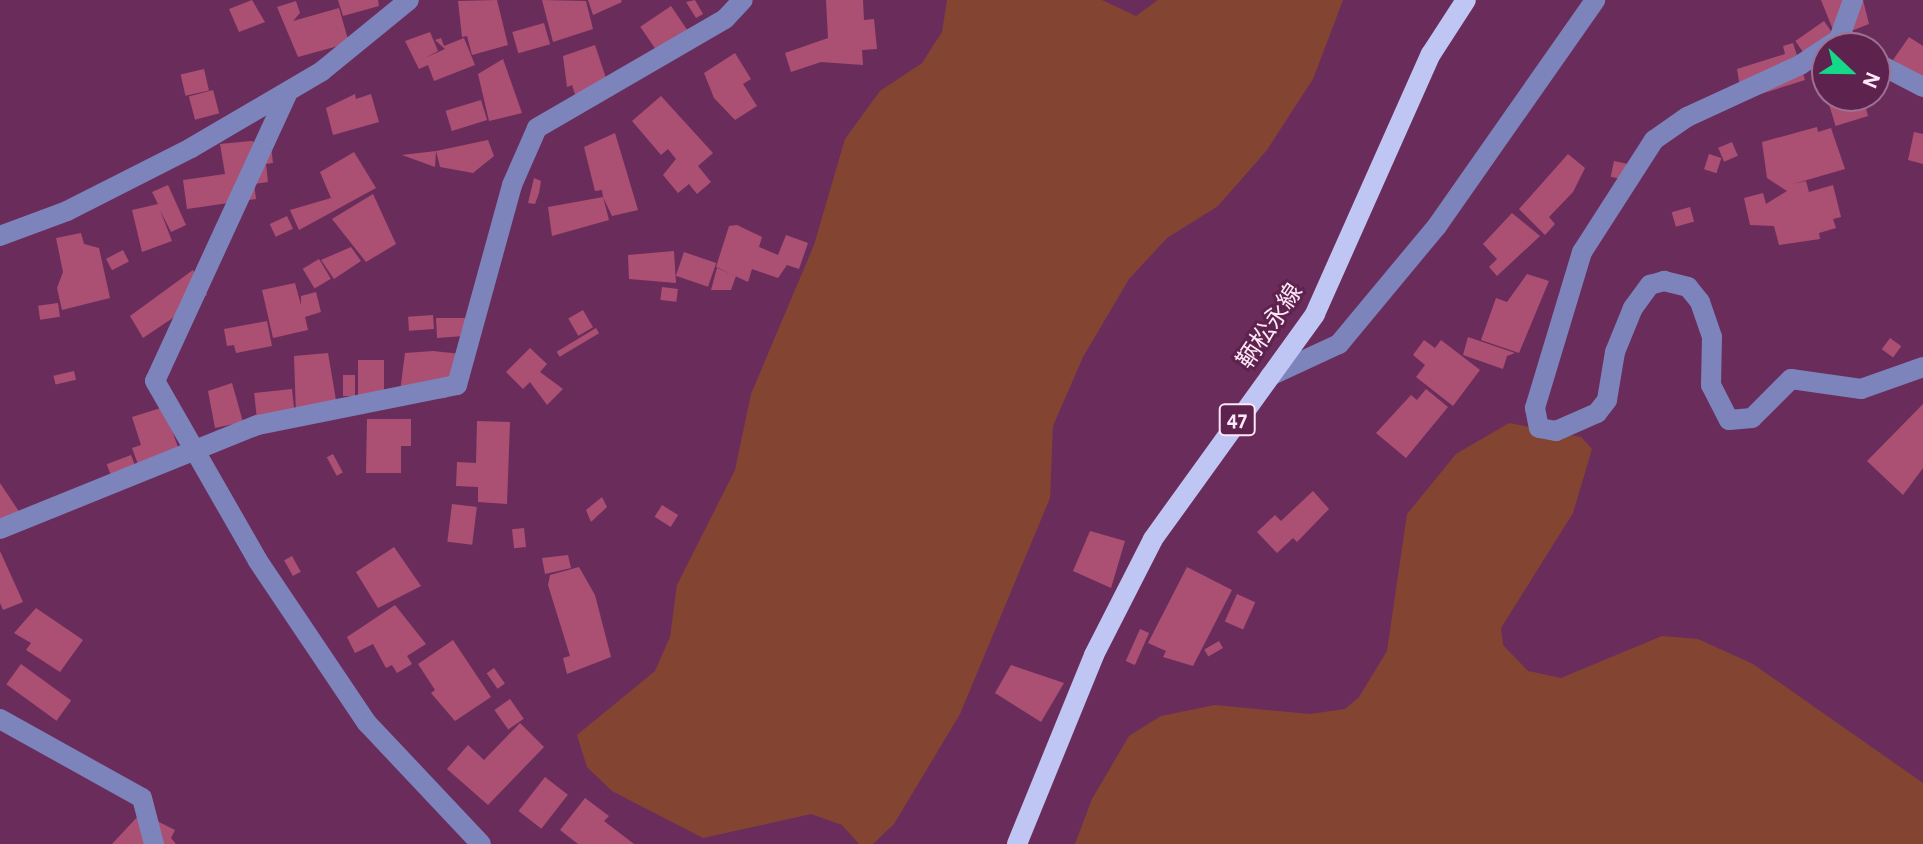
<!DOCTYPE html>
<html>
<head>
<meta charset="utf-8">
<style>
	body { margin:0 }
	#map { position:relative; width:1923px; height:844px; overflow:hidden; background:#6a2d5b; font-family:"Alegreya Sans","Noto Sans JP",sans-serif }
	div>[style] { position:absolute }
	.green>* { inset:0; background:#834532 }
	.building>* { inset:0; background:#ab5073; transform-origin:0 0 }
	.minor>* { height:20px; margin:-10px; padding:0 10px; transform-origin:10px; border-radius:10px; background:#7d84bb }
	.major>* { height:20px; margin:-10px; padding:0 10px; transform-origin:10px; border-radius:10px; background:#bfc6f3 }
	span { translate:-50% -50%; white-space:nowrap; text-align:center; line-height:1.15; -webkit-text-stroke:6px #5e224f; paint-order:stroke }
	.shield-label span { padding:2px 6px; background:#5e224f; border:2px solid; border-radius:6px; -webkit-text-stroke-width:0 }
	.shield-label { font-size:22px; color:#fee7f7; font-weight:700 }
	.street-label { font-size:24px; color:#fee7f7 }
	.north { position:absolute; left:1811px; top:32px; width:80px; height:80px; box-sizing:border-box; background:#5e224f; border:2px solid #9e7192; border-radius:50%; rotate:112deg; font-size:22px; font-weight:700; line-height:32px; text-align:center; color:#fee7f7 }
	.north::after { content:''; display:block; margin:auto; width:28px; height:36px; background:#14d989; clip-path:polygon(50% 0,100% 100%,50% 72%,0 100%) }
</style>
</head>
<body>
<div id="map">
	<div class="green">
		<div style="clip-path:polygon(947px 0,1102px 0,1136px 16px,1158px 0,1343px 0,1313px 79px,1267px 150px,1218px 206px,1167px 238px,1129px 279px,1083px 357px,1053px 426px,1050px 498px,960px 714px,894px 824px,873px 844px,859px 844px,842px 825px,811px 814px,703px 838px,612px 791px,587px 767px,577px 735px,655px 671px,670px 637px,677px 585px,735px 470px,751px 394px,814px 245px,845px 139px,880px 91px,922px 63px,942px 32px)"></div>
		<div style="clip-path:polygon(1509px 423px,1581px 437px,1592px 449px,1573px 513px,1501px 628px,1503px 645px,1528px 671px,1561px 678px,1662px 636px,1698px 639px,1753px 664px,1923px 783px,1923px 844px,1075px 844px,1092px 799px,1129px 736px,1161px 716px,1215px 705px,1310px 714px,1345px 709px,1359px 697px,1387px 651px,1407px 514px,1456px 454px)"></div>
	</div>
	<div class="building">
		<div style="clip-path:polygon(252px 0,265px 22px,239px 32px,229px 9px)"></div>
		<div style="clip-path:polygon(338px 0,378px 0,379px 6px,343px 16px)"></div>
		<div style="clip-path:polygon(497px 0,508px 45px,472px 55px,467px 36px,462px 37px,458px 1px)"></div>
		<div style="clip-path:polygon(542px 0,586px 1px,593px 29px,553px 42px)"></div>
		<div style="clip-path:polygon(588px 0,621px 0,622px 2px,593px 15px)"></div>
		<div style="clip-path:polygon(695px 0,703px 14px,696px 18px,686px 2px)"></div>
		<div style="clip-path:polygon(826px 0,863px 0,864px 20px,874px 19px,877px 49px,862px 50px,863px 65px,821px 62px,791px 72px,785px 53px,828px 38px)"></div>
		<div style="clip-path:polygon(1821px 0,1863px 0,1869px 24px,1836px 37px)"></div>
		<div style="clip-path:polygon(296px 1px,300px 13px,293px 21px,339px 8px,349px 43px,298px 57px,277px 7px)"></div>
		<div style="left:671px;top:6px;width:42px;height:37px;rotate:56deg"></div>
		<div style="left:1824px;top:21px;width:28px;height:35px;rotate:55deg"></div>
		<div style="left:544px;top:23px;width:22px;height:33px;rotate:74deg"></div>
		<div style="clip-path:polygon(430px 32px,438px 51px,425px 58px,445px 49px,435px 40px,441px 38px,444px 46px,464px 38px,475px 65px,434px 81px,428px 65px,419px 69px,405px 41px)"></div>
		<div style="clip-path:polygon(1909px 37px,1923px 46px,1923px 81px,1893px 60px)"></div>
		<div style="clip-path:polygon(1793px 43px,1805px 80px,1742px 100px,1737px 69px,1785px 54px,1783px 46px)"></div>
		<div style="clip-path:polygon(595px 45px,609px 87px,579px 107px,572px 85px,567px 87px,563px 56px)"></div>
		<div style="clip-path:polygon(735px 53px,751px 79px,743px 84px,757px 106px,735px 120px,714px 98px,704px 73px)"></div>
		<div style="clip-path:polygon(503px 59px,522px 113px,489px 121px,478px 74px)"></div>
		<div style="left:204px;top:69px;width:22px;height:24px;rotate:77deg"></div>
		<div style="left:213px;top:90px;width:24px;height:25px;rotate:75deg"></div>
		<div style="clip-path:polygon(355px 94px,356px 99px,371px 94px,379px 122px,333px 135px,326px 108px)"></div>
		<div style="clip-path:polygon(661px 96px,713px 153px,698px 166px,711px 182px,697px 194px,689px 184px,678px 193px,663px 175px,676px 159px,668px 149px,661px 155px,632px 121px)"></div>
		<div style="left:1862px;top:96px;width:21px;height:34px;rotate:73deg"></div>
		<div style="left:481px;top:100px;width:21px;height:37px;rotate:73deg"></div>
		<div style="clip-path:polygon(1817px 127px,1818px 132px,1831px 128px,1845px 169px,1793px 184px,1806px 181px,1809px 192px,1833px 185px,1841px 217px,1833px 219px,1836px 228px,1819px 233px,1820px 239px,1779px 245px,1774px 226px,1750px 225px,1744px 198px,1763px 193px,1766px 204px,1787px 191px,1767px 178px,1762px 142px)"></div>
		<div style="clip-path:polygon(1914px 132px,1923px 134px,1923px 164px,1908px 160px)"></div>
		<div style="clip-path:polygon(615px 133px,638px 210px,612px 216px,603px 197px,609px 220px,552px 236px,548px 207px,603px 197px,602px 190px,595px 191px,584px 147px)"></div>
		<div style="clip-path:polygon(488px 140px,494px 156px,473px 173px,440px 167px,436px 151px)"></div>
		<div style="clip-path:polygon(251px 141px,271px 146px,273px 163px,266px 164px,268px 182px,254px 184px,256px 199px,187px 209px,183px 180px,225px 174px,220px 144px)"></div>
		<div style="left:1732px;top:142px;width:15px;height:15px;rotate:67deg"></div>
		<div style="clip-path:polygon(436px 151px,435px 167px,402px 155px)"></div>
		<div style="clip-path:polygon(354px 152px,376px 188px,299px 230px,290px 210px,331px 198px,320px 172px)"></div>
		<div style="clip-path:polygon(1568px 154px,1585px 168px,1573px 192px,1549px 217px,1555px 224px,1545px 235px,1519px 209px)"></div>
		<div style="left:1709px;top:154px;width:13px;height:16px;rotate:18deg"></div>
		<div style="left:1614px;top:161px;width:24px;height:16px;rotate:12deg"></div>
		<div style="clip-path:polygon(534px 178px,541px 181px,539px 193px,535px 204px,528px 203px)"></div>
		<div style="clip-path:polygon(168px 185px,186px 225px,171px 232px,160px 210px,172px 241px,142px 252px,132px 210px,158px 204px,152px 192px)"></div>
		<div style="clip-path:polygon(373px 194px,396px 244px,366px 262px,332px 219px)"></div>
		<div style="left:1690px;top:207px;width:15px;height:19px;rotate:74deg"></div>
		<div style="clip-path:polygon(1512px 213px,1540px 236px,1497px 276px,1489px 267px,1497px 259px,1483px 244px)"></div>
		<div style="left:287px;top:216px;width:14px;height:19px;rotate:65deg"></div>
		<div style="clip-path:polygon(737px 225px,762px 237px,759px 247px,778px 255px,786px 235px,808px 243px,799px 269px,787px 265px,778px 278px,752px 269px,748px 282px,716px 267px,729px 226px)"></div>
		<div style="clip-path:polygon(81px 233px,84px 244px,99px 248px,110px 298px,62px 310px,57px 288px,63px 272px,56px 238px)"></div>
		<div style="clip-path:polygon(351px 247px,361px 261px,334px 279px,321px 260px)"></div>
		<div style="left:123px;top:250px;width:13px;height:19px;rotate:63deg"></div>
		<div style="clip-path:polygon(674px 251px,676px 283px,629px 279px,628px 255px)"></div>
		<div style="left:684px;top:252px;width:34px;height:25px;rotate:19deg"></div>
		<div style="left:319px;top:259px;width:23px;height:19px;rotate:59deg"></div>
		<div style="clip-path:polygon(717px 268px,736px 276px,731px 290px,711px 290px)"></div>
		<div style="clip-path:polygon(193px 270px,207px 295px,143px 338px,130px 316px)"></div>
		<div style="clip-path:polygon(1527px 274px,1549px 281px,1519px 353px,1481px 340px,1496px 298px,1507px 302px)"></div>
		<div style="clip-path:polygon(295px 283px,301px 305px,301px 296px,316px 292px,321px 312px,305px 317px,308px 330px,273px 338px,262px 290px)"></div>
		<div style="left:662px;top:287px;width:16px;height:13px;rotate:7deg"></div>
		<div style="left:58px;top:303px;width:14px;height:20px;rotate:82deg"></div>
		<div style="left:583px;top:310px;width:20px;height:17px;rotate:60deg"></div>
		<div style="left:433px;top:315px;width:14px;height:25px;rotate:86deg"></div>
		<div style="clip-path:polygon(436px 318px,467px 318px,464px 336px,437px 338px)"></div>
		<div style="clip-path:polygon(267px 321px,272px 346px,236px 353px,234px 345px,227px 346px,224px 329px)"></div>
		<div style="left:596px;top:328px;width:6px;height:46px;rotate:59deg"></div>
		<div style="clip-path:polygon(1468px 337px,1515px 353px,1507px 356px,1503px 369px,1463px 355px)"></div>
		<div style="left:1890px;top:338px;width:14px;height:14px;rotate:36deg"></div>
		<div style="clip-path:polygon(1424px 340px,1435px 348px,1441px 340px,1480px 370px,1453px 406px,1416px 377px,1425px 365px,1413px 355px)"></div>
		<div style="clip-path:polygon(530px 348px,547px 364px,540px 372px,563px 389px,547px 405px,530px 382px,523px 389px,506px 372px)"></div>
		<div style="clip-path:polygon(433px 351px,461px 354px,446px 398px,408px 400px,400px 392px,405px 353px)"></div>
		<div style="clip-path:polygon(328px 353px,337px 406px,296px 415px,294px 356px)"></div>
		<div style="left:358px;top:360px;width:26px;height:43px"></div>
		<div style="left:74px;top:371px;width:9px;height:21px;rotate:77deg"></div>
		<div style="left:343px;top:375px;width:12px;height:21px"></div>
		<div style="clip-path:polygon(232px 383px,243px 422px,215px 428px,208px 391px)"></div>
		<div style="left:292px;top:389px;width:27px;height:38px;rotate:84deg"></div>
		<div style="clip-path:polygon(1426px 389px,1448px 407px,1406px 458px,1376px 433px,1411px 395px,1417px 400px)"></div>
		<div style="clip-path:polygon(1923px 404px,1923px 468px,1903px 495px,1867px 461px)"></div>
		<div style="clip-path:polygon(164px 407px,181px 456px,140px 470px,132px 448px,141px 445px,132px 417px)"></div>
		<div style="clip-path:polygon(367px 419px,411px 419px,411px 446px,401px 446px,401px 473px,366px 473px)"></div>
		<div style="clip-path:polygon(477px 421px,510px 422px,507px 504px,478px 502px,478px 487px,456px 486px,457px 462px,476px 463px)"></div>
		<div style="left:333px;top:454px;width:21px;height:7px;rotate:62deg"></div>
		<div style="left:131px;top:455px;width:19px;height:26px;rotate:69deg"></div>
		<div style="clip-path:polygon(0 483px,22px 516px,0 524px)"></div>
		<div style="clip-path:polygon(1313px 491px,1329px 509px,1297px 542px,1293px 538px,1277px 553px,1257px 532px,1275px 515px,1281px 521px)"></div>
		<div style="clip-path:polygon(602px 497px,607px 507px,591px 522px,586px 510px)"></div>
		<div style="left:452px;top:504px;width:25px;height:38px;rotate:7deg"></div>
		<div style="left:662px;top:505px;width:19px;height:14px;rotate:32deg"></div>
		<div style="left:524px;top:528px;width:19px;height:12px;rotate:84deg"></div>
		<div style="clip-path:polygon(1090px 531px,1125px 541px,1111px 588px,1073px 571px)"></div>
		<div style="clip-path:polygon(394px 547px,421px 586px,378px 608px,356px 572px)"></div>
		<div style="clip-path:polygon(0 551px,23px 602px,3px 610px,0 603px)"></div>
		<div style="clip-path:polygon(568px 555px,571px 568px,545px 574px,542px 558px)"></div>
		<div style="left:292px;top:556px;width:18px;height:9px;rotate:61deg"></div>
		<div style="clip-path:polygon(579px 567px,595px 595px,611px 657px,567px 674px,563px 658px,570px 656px,548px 585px,550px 575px)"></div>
		<div style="clip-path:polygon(1187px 567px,1232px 590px,1193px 666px,1163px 657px,1166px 651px,1148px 643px)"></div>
		<div style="left:1237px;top:594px;width:20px;height:30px;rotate:24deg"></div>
		<div style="clip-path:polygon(395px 605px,426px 644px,407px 656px,412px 664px,397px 673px,392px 665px,386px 668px,373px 644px,355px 653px,347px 637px)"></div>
		<div style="clip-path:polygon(36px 608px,83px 640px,60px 672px,26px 650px,31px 643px,14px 633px)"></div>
		<div style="left:1140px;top:629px;width:10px;height:35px;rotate:24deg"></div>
		<div style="clip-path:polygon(453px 640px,491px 697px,455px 721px,431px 693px,435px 690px,418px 664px)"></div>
		<div style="left:1219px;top:641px;width:8px;height:17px;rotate:60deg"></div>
		<div style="left:21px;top:664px;width:62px;height:25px;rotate:36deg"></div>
		<div style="clip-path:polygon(1011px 665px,1064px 683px,1041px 722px,995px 693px)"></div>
		<div style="left:494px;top:668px;width:19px;height:9px;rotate:55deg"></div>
		<div style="left:510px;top:699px;width:24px;height:19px;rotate:55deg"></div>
		<div style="clip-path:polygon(520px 723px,544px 747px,488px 805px,447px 769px,468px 745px,484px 760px)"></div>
		<div style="left:545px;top:777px;width:29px;height:43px;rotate:38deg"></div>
		<div style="clip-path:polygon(585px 798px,609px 816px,604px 821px,634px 844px,578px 844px,560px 830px)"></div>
		<div style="clip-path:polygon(141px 813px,175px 830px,171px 838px,176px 844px,112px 844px)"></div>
	</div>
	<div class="minor">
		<div style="left:1853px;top:0;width:41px;rotate:109.7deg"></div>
		<div style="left:1839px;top:39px;width:47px;rotate:146.3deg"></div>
		<div style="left:1800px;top:65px;width:124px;rotate:155.3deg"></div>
		<div style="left:1687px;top:117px;width:40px;rotate:145.1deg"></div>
		<div style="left:1654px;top:140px;width:133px;rotate:122.7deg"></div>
		<div style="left:1582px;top:252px;width:163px;rotate:106.8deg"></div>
		<div style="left:1535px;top:408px;width:20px;rotate:79deg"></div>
		<div style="left:1539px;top:428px;width:17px;rotate:10deg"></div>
		<div style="left:1556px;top:431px;width:45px;rotate:-23.7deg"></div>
		<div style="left:1597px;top:413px;width:16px;rotate:-52deg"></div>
		<div style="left:1607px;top:400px;width:49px;rotate:-80.5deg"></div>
		<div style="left:1615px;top:352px;width:48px;rotate:-67.8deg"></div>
		<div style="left:1633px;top:308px;width:29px;rotate:-54deg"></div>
		<div style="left:1650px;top:285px;width:15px;rotate:-16deg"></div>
		<div style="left:1664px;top:281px;width:25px;rotate:14deg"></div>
		<div style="left:1688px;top:287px;width:19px;rotate:51deg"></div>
		<div style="left:1700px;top:302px;width:37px;rotate:71deg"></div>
		<div style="left:1712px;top:337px;width:48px;rotate:91.2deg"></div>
		<div style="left:1711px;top:385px;width:39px;rotate:63deg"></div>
		<div style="left:1729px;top:420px;width:23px;rotate:-5deg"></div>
		<div style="left:1752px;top:418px;width:55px;rotate:-45deg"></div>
		<div style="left:1791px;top:379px;width:71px;rotate:8.1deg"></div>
		<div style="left:1861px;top:389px;width:66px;rotate:-19.5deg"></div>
		<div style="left:1841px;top:35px;width:21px;rotate:39deg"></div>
		<div style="left:1875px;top:62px;width:54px;rotate:27.5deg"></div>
		<div style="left:288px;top:92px;width:318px;rotate:114.7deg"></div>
		<div style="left:155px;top:381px;width:207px;rotate:60.2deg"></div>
		<div style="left:258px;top:561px;width:195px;rotate:56.1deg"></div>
		<div style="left:367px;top:723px;width:166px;rotate:46.7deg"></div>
		<div style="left:0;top:236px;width:72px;rotate:-20.5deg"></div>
		<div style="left:67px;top:211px;width:139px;rotate:-26.9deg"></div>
		<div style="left:191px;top:148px;width:152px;rotate:-30.4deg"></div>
		<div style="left:322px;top:71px;width:112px;rotate:-39.2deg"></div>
		<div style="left:1270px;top:376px;width:76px;rotate:-24.9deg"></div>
		<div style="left:1339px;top:344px;width:153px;rotate:-50.3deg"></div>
		<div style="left:1437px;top:226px;width:276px;rotate:-55deg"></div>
		<div style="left:0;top:529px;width:278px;rotate:-22deg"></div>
		<div style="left:258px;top:425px;width:203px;rotate:-11.4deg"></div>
		<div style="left:457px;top:385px;width:207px;rotate:-74.6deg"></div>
		<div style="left:512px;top:185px;width:62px;rotate:-66.3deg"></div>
		<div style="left:537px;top:128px;width:217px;rotate:-30.1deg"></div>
		<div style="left:725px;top:19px;width:26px;rotate:-47deg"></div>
		<div style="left:0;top:719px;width:162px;rotate:29.1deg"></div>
		<div style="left:142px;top:798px;width:48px;rotate:75.4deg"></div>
	</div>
	<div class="major">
		<div style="left:1017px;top:844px;width:204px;rotate:-67.8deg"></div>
		<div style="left:1094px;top:655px;width:130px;rotate:-63deg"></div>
		<div style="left:1153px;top:539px;width:277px;rotate:-54.2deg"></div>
		<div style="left:1315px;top:314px;width:285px;rotate:-66deg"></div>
		<div style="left:1431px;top:54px;width:64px;rotate:-57.1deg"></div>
	</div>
	<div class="shield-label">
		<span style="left:1237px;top:420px">47</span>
	</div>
	<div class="street-label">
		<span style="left:1271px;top:327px;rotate:-56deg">鞆松永線</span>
	</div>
	<div class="north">N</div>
</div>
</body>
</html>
